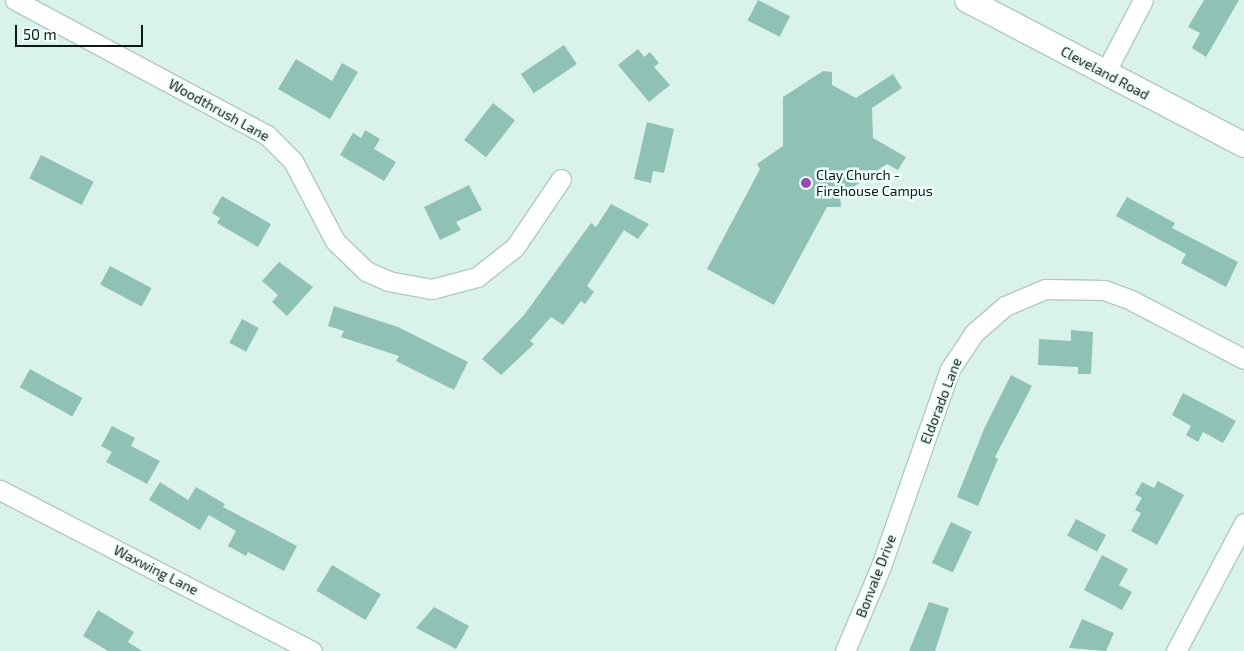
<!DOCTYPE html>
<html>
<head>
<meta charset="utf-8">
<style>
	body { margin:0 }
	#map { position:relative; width:1244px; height:651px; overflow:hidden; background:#d9f3ec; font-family:"Exo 2",sans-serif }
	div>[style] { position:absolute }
	.building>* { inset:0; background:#90c1b5; transform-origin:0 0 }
	.roads { filter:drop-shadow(1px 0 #b0cac3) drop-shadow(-1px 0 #b0cac3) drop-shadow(0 1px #b0cac3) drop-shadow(0 -1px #b0cac3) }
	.minor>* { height:19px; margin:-9.5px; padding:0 9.5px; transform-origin:9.5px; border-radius:9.5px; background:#fff }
	.major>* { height:24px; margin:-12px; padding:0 12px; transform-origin:12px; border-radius:12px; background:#fff }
	.dots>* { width:14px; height:14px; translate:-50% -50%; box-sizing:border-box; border:2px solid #eefefa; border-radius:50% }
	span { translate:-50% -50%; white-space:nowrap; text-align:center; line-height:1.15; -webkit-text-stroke:5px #eefefa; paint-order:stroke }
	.street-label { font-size:14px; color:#0f1816 }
	.poi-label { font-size:14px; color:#0f1816 }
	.left { translate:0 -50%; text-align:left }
	.scale { position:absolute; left:15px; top:25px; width:128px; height:22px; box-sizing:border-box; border:2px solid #0f1816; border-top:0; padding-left:6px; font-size:15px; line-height:18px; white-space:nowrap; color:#0f1816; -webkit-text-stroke:4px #eefefa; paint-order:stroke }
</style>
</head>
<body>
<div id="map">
	<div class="building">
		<div style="left:758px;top:0;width:36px;height:23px;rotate:27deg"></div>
		<div style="clip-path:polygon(1204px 0,1239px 0,1206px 57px,1192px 48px,1200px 33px,1188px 27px)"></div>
		<div style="left:564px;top:45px;width:23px;height:52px;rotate:56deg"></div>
		<div style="clip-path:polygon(638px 49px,644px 57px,650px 52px,659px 63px,654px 67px,670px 85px,649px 102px,618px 65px)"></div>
		<div style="clip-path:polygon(296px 59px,332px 81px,342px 63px,358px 72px,330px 119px,278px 89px)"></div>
		<div style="clip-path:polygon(823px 71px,832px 72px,832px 85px,856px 98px,893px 74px,902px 88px,872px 108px,873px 138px,906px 157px,898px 170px,887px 164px,840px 196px,841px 207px,827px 207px,774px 305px,707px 269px,760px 169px,757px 164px,783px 146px,783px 97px)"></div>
		<div style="left:493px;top:103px;width:28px;height:47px;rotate:38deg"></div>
		<div style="clip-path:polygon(647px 122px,674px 129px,664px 173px,653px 171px,651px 183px,634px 179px)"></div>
		<div style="clip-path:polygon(365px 130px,380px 139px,374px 149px,396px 162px,384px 181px,340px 155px,353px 133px,361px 138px)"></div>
		<div style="left:41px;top:155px;width:59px;height:26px;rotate:27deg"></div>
		<div style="clip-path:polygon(469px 185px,482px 210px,456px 222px,461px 230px,440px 240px,424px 207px)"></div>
		<div style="clip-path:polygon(222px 196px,271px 224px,258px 247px,217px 223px,220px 218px,212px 213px)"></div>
		<div style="clip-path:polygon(1127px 197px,1175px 223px,1172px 228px,1238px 262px,1226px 287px,1181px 263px,1186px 254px,1116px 216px)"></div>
		<div style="clip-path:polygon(611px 204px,649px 224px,638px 239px,624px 230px,587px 286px,594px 292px,585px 304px,581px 301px,563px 325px,551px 317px,530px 341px,534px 344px,501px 375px,482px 359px,524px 315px,591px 223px,596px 227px)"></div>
		<div style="clip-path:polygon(279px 262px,313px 287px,287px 316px,272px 302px,278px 295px,262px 281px)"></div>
		<div style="left:110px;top:266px;width:47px;height:21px;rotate:28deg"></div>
		<div style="clip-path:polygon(334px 306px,398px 327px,468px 362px,454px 390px,396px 361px,399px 356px,341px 337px,344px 331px,328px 326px)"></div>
		<div style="left:242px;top:319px;width:19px;height:27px;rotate:28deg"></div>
		<div style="clip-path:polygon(1071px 330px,1093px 332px,1091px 374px,1078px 374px,1078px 367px,1038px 365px,1039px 339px,1071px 341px)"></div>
		<div style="left:30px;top:369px;width:60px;height:21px;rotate:29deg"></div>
		<div style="clip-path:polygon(1011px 375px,1032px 386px,995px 457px,998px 459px,978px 506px,957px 497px,984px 429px)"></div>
		<div style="clip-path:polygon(1183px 393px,1236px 421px,1223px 443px,1203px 432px,1198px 442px,1186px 435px,1191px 426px,1172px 415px)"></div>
		<div style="clip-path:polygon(112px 426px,135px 438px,131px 446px,160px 461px,147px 484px,106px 462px,112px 452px,101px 446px)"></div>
		<div style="clip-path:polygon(1158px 481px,1184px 495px,1157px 545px,1131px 531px,1141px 513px,1135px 510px,1142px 498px,1135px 494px,1142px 482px,1154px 488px)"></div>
		<div style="clip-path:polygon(160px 482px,188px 500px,196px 487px,225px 504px,223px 507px,297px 546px,284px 571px,248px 552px,246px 556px,228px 546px,236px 531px,209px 515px,200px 530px,149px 500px)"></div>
		<div style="left:1076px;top:519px;width:34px;height:19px;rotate:28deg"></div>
		<div style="left:951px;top:522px;width:23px;height:45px;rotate:25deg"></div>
		<div style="clip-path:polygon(1102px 555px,1128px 569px,1119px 585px,1132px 592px,1122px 610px,1084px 590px)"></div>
		<div style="left:332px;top:565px;width:57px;height:30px;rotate:31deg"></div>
		<div style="clip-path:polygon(929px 602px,949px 608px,935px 651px,909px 651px)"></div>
		<div style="clip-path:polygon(434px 607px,469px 626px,456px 649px,416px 628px)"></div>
		<div style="clip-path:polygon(98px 610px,134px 632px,128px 642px,142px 651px,108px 651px,83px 636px)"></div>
		<div style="clip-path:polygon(1082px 619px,1114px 633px,1106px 651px,1069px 648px)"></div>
	</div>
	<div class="roads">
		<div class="minor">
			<div style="left:15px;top:0;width:286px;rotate:28.2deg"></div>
			<div style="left:267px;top:135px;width:37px;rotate:45deg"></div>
			<div style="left:293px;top:161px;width:90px;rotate:62.3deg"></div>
			<div style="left:335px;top:241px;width:43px;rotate:44.1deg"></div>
			<div style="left:366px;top:271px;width:24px;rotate:24deg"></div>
			<div style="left:388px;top:281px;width:45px;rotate:10.3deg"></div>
			<div style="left:432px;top:289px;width:47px;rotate:-14.9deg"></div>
			<div style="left:477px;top:277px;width:48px;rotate:-38.3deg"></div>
			<div style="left:515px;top:247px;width:82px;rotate:-55.9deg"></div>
			<div style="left:1105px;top:73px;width:82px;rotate:-62.5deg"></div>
			<div style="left:0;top:490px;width:351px;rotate:27.3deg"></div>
			<div style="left:845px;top:651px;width:92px;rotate:-67deg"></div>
			<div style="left:881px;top:566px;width:209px;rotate:-70.7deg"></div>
			<div style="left:950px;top:369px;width:43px;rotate:-56.3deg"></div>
			<div style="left:974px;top:333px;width:41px;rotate:-41.1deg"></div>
			<div style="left:1005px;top:306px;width:43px;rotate:-23deg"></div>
			<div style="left:1045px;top:289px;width:59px;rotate:1deg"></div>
			<div style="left:1104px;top:290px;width:29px;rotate:20deg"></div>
			<div style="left:1131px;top:300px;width:127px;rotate:27.6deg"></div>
			<div style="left:1176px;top:651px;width:145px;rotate:-62deg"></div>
		</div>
		<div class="major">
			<div style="left:967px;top:0;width:313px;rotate:27.6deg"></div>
		</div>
	</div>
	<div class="dots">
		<div style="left:806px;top:183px;background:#9a49b9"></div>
	</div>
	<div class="street-label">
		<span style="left:1105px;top:73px;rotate:28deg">Cleveland Road</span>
		<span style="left:219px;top:110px;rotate:29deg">Woodthrush Lane</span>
		<span style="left:941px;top:401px;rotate:-69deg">Eldorado Lane</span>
		<span style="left:156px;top:570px;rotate:27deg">Waxwing Lane</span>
		<span style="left:876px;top:576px;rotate:-69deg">Bonvale Drive</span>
	</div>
	<div class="poi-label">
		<span class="left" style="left:816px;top:183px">Clay Church -<br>Firehouse Campus</span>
	</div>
	<div class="scale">50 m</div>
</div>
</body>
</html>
